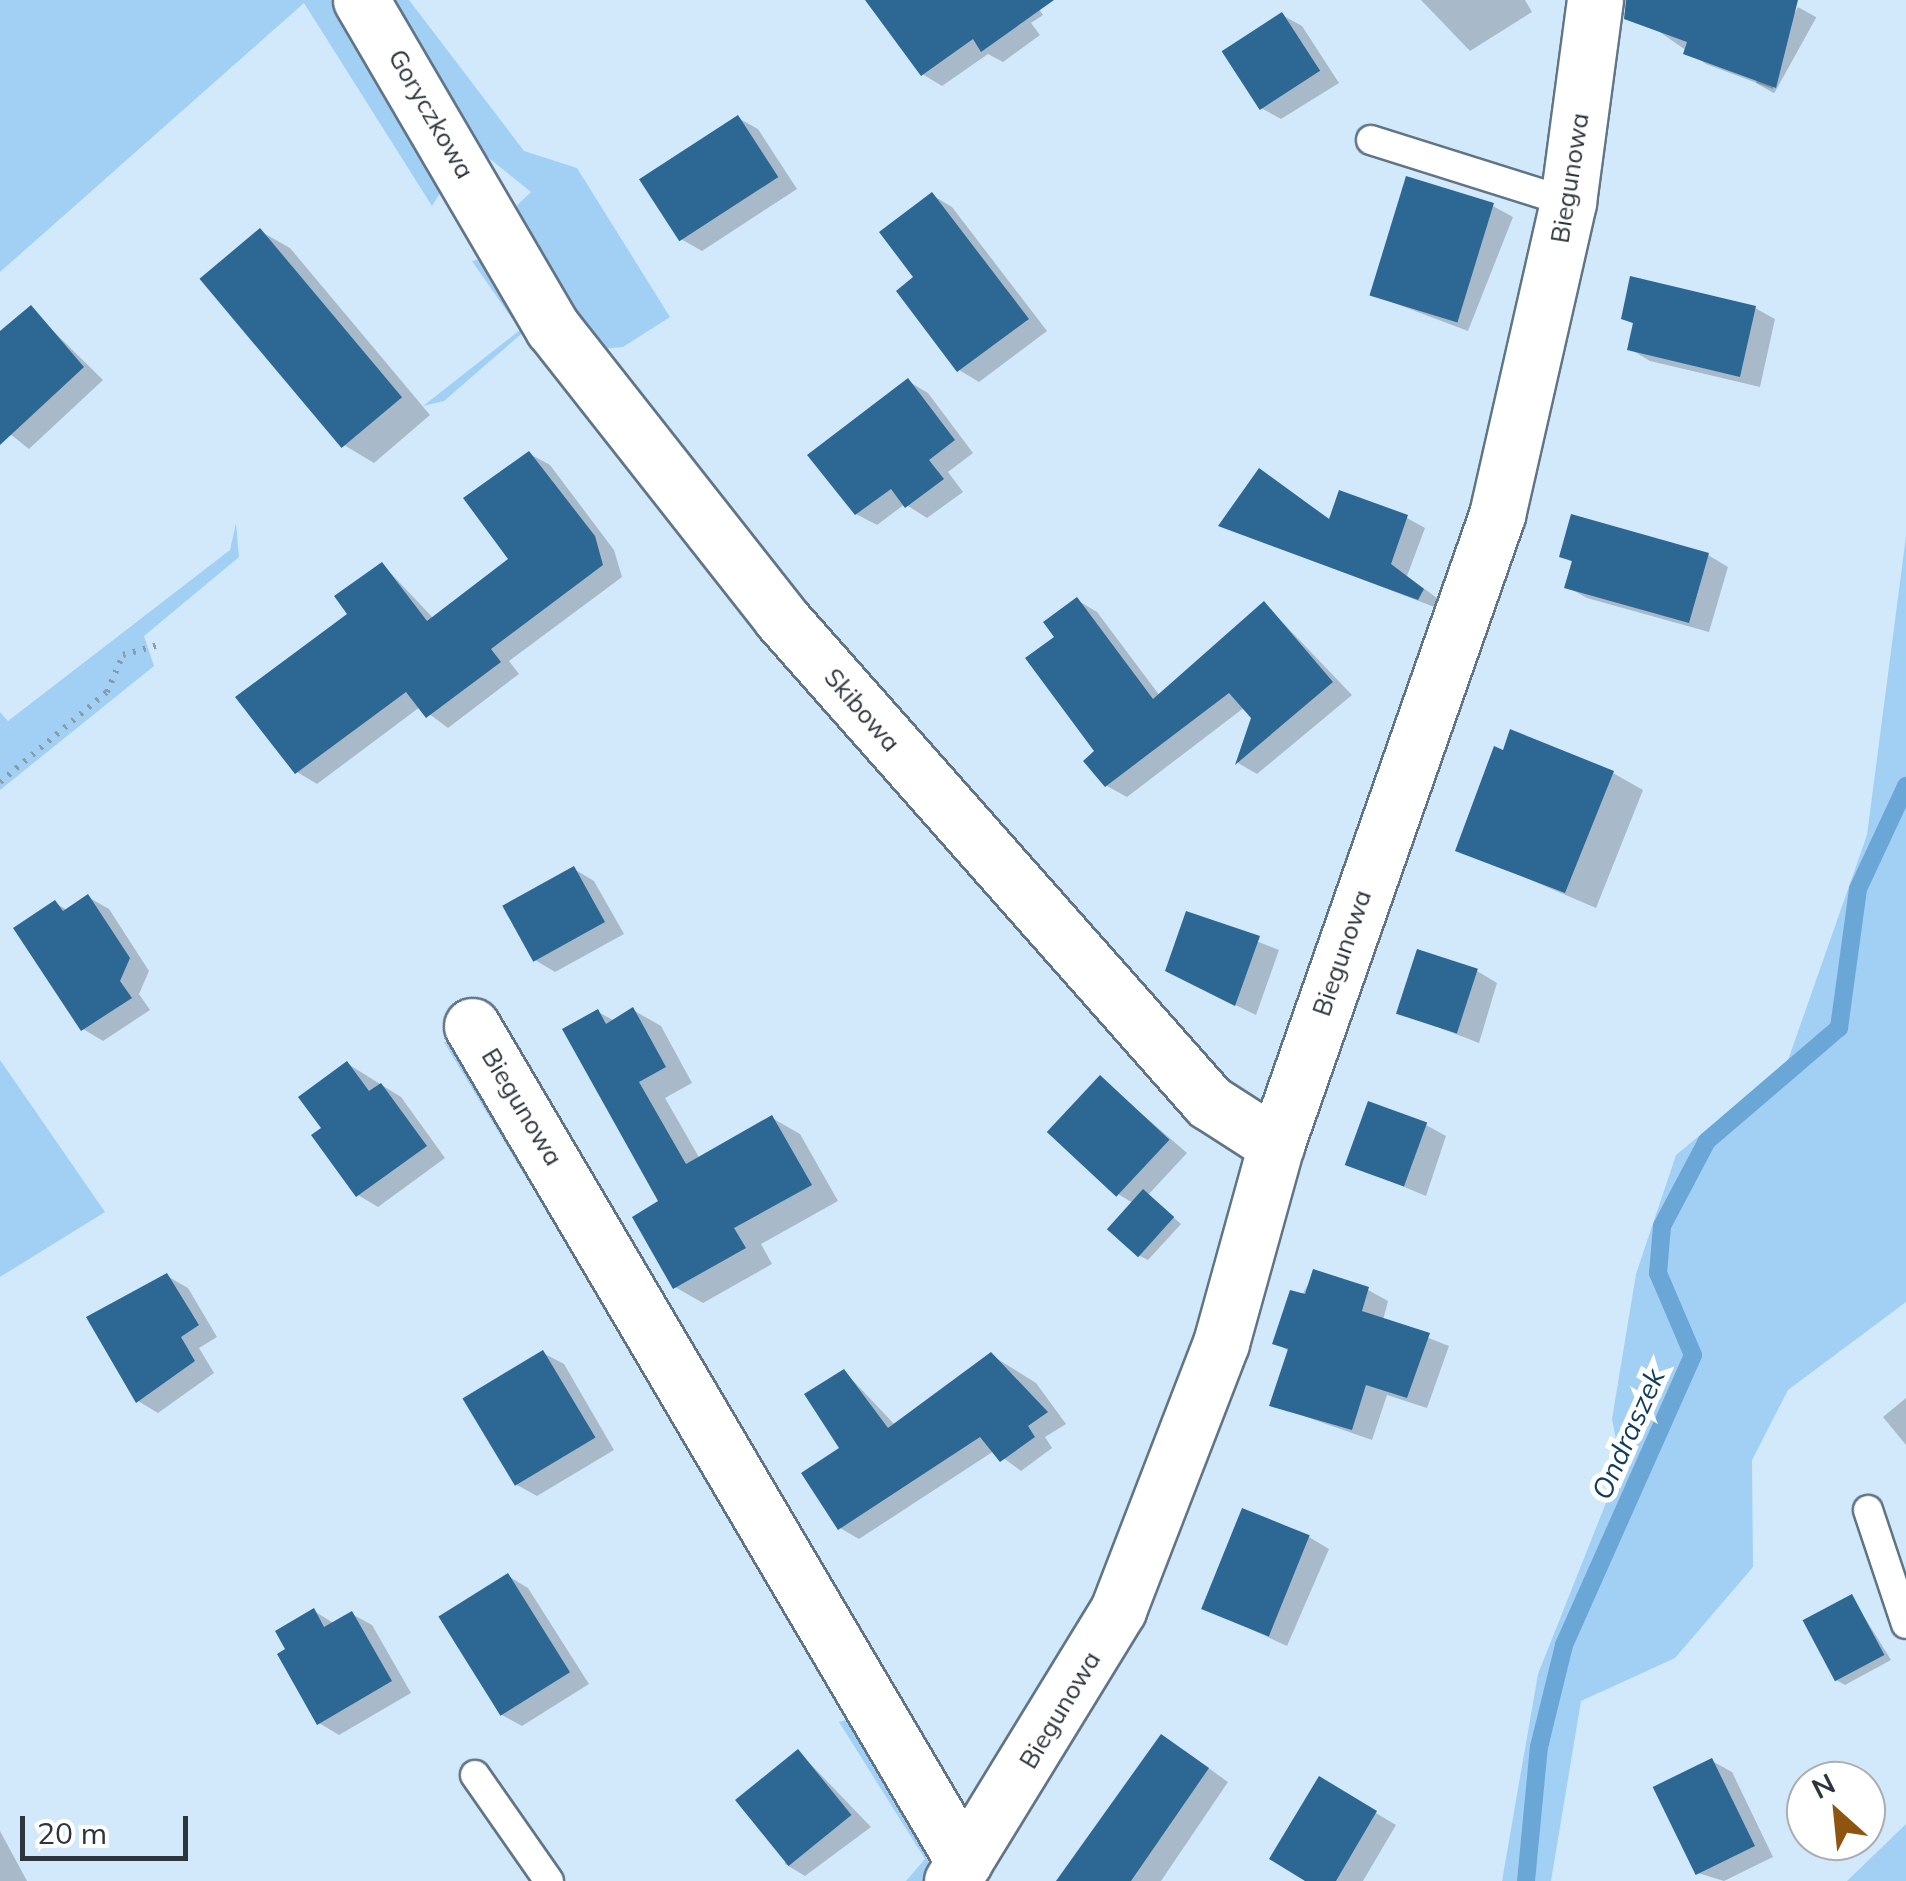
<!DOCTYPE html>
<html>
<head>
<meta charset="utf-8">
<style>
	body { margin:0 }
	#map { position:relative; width:1906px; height:1881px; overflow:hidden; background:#d2e9fc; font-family:Mulish,sans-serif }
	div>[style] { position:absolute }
	.green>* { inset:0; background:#a2d0f5 }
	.shadow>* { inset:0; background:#0003; transform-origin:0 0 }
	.stream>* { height:18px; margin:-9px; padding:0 9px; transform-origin:9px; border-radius:9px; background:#6ba7d6 }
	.building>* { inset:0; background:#2d6894; transform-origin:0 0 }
	.path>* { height:6px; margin-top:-3px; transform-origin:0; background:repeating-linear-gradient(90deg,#8a9ba9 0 2.5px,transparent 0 10.5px) }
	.roads { filter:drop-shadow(2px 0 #617586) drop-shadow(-2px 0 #617586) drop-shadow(0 2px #617586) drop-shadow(0 -2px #617586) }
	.service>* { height:28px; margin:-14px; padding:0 14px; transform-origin:14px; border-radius:14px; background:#fff }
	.minor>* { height:55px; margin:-27.5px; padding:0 27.5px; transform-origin:27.5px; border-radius:27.5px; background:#fff }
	span { translate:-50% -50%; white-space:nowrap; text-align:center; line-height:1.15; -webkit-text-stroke:10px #fff; paint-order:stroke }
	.street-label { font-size:25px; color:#2c353d }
	.water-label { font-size:28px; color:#0e3d5c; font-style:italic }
	.north { position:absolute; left:1786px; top:1761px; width:100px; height:100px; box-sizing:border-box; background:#fff; border:2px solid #abaeb1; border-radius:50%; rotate:333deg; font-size:28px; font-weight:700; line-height:40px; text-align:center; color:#2c353d }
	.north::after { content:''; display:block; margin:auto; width:35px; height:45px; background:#8f5510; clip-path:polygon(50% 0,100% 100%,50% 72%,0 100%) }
	.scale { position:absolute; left:20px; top:1816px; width:168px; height:45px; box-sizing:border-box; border:5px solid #2c353d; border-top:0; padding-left:12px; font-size:30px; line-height:35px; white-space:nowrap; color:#2c353d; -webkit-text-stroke:8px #fff; paint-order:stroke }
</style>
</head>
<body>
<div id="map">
	<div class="green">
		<div style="clip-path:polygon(0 0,340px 0,446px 184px,432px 206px,304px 3px,0 272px)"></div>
		<div style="clip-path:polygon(382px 0,409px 0,524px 151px,577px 168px,670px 317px,623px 347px,600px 349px,507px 215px,531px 192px,474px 146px)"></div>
		<div style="clip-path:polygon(481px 259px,526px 330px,444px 401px,423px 406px,520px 330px,472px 261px)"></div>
		<div style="clip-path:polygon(236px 523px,239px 557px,144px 636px,154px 666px,0 790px,0 712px,8px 721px,230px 550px)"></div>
		<div style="clip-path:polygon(1906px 536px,1906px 1302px,1788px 1390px,1752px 1460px,1753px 1567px,1675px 1658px,1581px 1701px,1551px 1881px,1502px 1881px,1538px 1674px,1621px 1465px,1612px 1419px,1636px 1274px,1676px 1155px,1787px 1063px,1867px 835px)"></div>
		<div style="clip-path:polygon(444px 1042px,464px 1042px,631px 1324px,626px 1343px)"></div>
		<div style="clip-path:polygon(0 1060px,105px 1212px,0 1277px)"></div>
		<div style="clip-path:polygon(853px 1718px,933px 1845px,923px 1881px,906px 1881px,925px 1859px,839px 1722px)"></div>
		<div style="clip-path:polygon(1906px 1824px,1906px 1881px,1847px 1881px)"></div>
	</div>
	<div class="shadow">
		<div style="clip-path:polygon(899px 0,1033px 0,1043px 15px,1031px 23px,1040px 35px,1003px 62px,988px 54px,942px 86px,922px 74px)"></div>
		<div style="clip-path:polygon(1421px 0,1525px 0,1532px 12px,1470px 51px)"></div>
		<div style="clip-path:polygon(1661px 0,1794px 5px,1773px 89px,1706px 64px,1651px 26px)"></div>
		<div style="left:1798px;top:7px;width:21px;height:87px;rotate:29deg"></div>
		<div style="clip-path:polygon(1282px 15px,1302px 26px,1339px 83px,1281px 119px,1261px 108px)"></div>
		<div style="clip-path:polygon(738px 118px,758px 129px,797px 189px,702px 251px,681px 239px)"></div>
		<div style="clip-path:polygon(932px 195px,952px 207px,1047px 331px,979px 382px,959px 370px,916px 278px)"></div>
		<div style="clip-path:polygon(1493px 206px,1513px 217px,1468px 331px,1370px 294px)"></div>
		<div style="clip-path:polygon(260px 231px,290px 248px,430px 415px,374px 463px,344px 445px)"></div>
		<div style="clip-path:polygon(1755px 308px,1775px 319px,1760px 387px,1650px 361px,1630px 349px,1636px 325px,1623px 318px)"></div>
		<div style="clip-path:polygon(36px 314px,103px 380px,29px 449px,0 426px,0 344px)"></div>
		<div style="clip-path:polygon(908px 381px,928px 393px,973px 453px,948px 472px,963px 492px,927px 518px,905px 504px,877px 525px,856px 514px)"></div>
		<div style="clip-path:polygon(530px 454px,550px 465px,614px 550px,622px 577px,509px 661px,519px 674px,448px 728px,420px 707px,317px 784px,297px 772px,351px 614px,382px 564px,434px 619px,511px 559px)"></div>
		<div style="clip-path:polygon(1260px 471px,1331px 520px,1407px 518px,1425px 528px,1407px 576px,1441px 601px,1437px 608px,1222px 526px)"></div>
		<div style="clip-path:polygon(1708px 555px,1728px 567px,1709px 632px,1587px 598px,1567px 587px,1574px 563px,1562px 556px)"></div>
		<div style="clip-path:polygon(1077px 600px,1097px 612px,1160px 696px,1265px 604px,1352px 695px,1257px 774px,1238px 763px,1254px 717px,1245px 707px,1127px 797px,1107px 786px,1057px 638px)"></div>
		<div style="clip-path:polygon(1613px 773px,1643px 790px,1596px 908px,1458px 849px)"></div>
		<div style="clip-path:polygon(574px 869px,594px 881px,624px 934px,555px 972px,535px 960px)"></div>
		<div style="clip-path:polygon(88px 897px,109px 909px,149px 971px,139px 994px,150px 1010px,103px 1041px,83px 1029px,55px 903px,69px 911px)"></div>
		<div style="clip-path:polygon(1187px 914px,1279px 950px,1256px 1015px,1188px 982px)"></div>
		<div style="clip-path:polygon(1477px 971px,1497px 983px,1479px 1043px,1401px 1013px)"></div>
		<div style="clip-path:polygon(633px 1010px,661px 1026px,692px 1083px,665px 1098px,700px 1159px,772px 1118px,800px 1134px,838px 1201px,761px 1244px,772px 1264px,703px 1303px,675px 1287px,661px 1202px,598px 1012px,615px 1021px)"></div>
		<div style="clip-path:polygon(348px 1064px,401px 1097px,445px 1158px,378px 1207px,358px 1195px,324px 1129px)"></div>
		<div style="clip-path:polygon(1100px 1078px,1187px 1153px,1148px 1195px,1181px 1224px,1148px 1260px,1138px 1255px,1133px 1203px,1118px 1194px)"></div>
		<div style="clip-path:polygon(1426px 1125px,1446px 1136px,1426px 1196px,1349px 1164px)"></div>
		<div style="clip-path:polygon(1315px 1272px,1368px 1290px,1388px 1301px,1383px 1320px,1449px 1346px,1427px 1408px,1387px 1395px,1372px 1440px,1272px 1405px,1289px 1351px,1275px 1343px)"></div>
		<div style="clip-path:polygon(167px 1276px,188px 1288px,217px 1337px,199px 1348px,214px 1373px,158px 1413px,138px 1401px)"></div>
		<div style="clip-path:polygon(543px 1353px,564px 1364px,614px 1450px,537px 1496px,517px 1485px)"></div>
		<div style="clip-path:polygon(991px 1355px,1036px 1383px,1066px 1424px,1045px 1437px,1052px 1448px,1021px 1471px,994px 1451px,859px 1539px,840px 1528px,844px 1371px,896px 1426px)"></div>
		<div style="clip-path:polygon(1906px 1398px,1906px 1445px,1883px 1417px)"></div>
		<div style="clip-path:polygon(1309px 1537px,1329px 1549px,1287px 1646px,1202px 1607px)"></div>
		<div style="clip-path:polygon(508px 1576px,528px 1588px,589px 1684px,522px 1726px,502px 1715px)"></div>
		<div style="clip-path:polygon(1852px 1597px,1891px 1660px,1845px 1685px,1836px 1680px)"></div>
		<div style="clip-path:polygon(314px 1611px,335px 1624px,352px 1614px,372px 1625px,411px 1693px,339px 1735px,319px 1723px,288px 1650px)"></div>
		<div style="clip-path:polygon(1182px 1749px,1228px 1782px,1161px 1881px,1059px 1881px)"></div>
		<div style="clip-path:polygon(799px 1752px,871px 1827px,805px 1876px,785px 1864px)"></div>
		<div style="clip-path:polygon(1712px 1761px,1732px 1772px,1773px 1857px,1724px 1881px,1698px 1873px)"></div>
		<div style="clip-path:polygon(1320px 1780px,1396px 1825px,1363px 1881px,1309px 1881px)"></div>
		<div style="clip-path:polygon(0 1831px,27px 1881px,0 1881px)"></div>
	</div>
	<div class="stream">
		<div style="left:1526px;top:1881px;width:135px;rotate:-84.5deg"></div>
		<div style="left:1539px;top:1747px;width:105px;rotate:-76.2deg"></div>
		<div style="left:1564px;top:1645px;width:317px;rotate:-66deg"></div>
		<div style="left:1693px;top:1355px;width:89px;rotate:-113.1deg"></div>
		<div style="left:1658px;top:1273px;width:47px;rotate:-85.1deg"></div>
		<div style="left:1662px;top:1226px;width:96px;rotate:-62.1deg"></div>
		<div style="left:1707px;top:1141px;width:174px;rotate:-40.6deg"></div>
		<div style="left:1839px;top:1028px;width:140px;rotate:-82.2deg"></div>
		<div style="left:1858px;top:889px;width:114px;rotate:-65deg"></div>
	</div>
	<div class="building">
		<div style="clip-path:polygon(865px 0,1054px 0,981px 52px,973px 39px,921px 76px)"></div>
		<div style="clip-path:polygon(1626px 0,1798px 0,1776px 88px,1683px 54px,1687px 42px,1624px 19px)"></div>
		<div style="left:1282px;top:12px;width:70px;height:72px;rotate:57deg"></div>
		<div style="left:738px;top:115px;width:74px;height:118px;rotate:57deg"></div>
		<div style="left:1406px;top:176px;width:92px;height:125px;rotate:17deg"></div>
		<div style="clip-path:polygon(932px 192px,1029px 319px,957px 372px,896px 291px,913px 277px,879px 232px)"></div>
		<div style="left:260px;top:228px;width:221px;height:79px;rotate:50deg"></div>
		<div style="clip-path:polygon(1630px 276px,1756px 306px,1740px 377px,1627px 350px,1633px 323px,1621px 319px)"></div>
		<div style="clip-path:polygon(31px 305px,84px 367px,0 445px,0 331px)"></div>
		<div style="clip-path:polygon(908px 378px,955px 440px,929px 460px,944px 479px,905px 508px,891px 489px,855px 515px,807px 455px)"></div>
		<div style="clip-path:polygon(529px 451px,595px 536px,603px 565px,491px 649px,501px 662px,426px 718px,406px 692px,295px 774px,235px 697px,347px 614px,334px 596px,382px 562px,427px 621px,508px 559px,463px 498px)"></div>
		<div style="clip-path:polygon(1259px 468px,1329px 519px,1339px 490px,1408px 515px,1391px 564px,1424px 589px,1418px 600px,1218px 526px)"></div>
		<div style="clip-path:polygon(1571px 514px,1709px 553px,1689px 623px,1564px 588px,1572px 561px,1559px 557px)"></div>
		<div style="clip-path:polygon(1077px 597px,1153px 699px,1264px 601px,1333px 682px,1235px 765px,1251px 718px,1229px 693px,1105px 787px,1083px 761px,1094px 751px,1025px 658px,1054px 637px,1043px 622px)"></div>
		<div style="clip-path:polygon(1510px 729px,1614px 771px,1565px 893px,1455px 851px,1494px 746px,1503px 750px)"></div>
		<div style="left:574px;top:866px;width:64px;height:82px;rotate:61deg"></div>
		<div style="clip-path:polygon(88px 894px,130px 958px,120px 981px,132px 998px,81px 1031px,13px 928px,55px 900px,63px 911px)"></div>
		<div style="clip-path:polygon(1186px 911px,1260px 936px,1235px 1006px,1165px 971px)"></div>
		<div style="left:1417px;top:949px;width:64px;height:68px;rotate:18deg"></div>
		<div style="clip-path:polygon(633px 1007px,666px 1067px,639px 1082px,686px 1164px,772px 1115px,812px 1185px,734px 1228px,746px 1248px,673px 1289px,632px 1217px,658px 1201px,562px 1029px,598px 1009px,606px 1024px)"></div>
		<div style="clip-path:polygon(347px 1061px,369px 1091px,381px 1083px,427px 1146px,356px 1197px,311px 1135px,321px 1128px,298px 1097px)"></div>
		<div style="left:1100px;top:1075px;width:95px;height:78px;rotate:43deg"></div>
		<div style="left:1368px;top:1101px;width:63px;height:68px;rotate:20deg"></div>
		<div style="left:1143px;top:1189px;width:42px;height:54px;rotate:42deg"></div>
		<div style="clip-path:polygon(1313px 1269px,1369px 1287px,1362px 1311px,1430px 1333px,1407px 1398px,1366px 1385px,1352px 1430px,1269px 1406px,1288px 1349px,1272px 1344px,1290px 1290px,1305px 1294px)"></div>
		<div style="clip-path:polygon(167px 1273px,199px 1325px,181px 1337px,195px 1361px,136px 1403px,86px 1317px)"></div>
		<div style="left:543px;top:1350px;width:102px;height:94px;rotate:59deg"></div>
		<div style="clip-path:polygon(991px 1352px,1048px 1412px,1028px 1426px,1035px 1437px,1000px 1462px,980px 1437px,838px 1530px,801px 1473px,839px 1448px,804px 1394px,844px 1369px,888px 1428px)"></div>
		<div style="left:1242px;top:1508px;width:73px;height:109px;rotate:22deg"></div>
		<div style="left:508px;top:1573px;width:117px;height:82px;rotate:58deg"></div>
		<div style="left:1852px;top:1594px;width:69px;height:56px;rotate:62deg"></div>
		<div style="clip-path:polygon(314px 1608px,324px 1627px,352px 1611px,392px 1681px,317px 1725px,277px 1654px,285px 1649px,275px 1631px)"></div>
		<div style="clip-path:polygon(1161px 1734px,1209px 1768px,1131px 1881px,1056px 1881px)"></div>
		<div style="left:798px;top:1749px;width:85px;height:81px;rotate:51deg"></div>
		<div style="left:1712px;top:1758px;width:98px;height:66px;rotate:64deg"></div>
		<div style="clip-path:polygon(1319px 1776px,1377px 1811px,1336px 1881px,1305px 1881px,1269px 1859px)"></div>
	</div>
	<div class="path">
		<div style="left:0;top:782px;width:140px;rotate:-40.1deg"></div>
		<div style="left:107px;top:692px;width:40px;rotate:-66.6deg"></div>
		<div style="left:123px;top:655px;width:37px;rotate:-16deg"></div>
	</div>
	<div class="roads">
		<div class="service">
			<div style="left:1371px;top:140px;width:207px;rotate:17.5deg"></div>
			<div style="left:1868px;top:1510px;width:120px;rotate:71.6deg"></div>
			<div style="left:475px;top:1775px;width:129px;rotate:55.1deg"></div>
		</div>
		<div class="minor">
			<div style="left:361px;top:0;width:380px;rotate:59.7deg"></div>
			<div style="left:553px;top:328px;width:369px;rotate:51.8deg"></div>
			<div style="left:781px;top:618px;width:646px;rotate:48.51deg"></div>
			<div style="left:1209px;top:1102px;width:80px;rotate:32.7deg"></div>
			<div style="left:472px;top:1026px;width:970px;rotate:59.52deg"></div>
			<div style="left:952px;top:1881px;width:318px;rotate:-58.5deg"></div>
			<div style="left:1118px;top:1610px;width:286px;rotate:-68.9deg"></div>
			<div style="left:1221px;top:1343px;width:205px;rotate:-74.5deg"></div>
			<div style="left:1276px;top:1145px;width:668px;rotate:-70.67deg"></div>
			<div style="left:1497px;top:515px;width:321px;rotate:-77.2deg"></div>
			<div style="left:1568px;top:202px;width:204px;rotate:-82.4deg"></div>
		</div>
	</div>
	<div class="street-label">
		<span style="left:431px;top:114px;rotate:60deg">Goryczkowa</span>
		<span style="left:1570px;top:178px;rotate:-81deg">Biegunowa</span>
		<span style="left:862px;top:710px;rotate:49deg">Skibowa</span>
		<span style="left:1342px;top:953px;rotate:-71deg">Biegunowa</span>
		<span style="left:522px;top:1107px;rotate:59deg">Biegunowa</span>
		<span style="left:1060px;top:1710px;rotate:-59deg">Biegunowa</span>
	</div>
	<div class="water-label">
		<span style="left:1628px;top:1434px;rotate:-66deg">Ondraszek</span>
	</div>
	<div class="north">N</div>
	<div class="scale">20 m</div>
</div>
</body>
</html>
